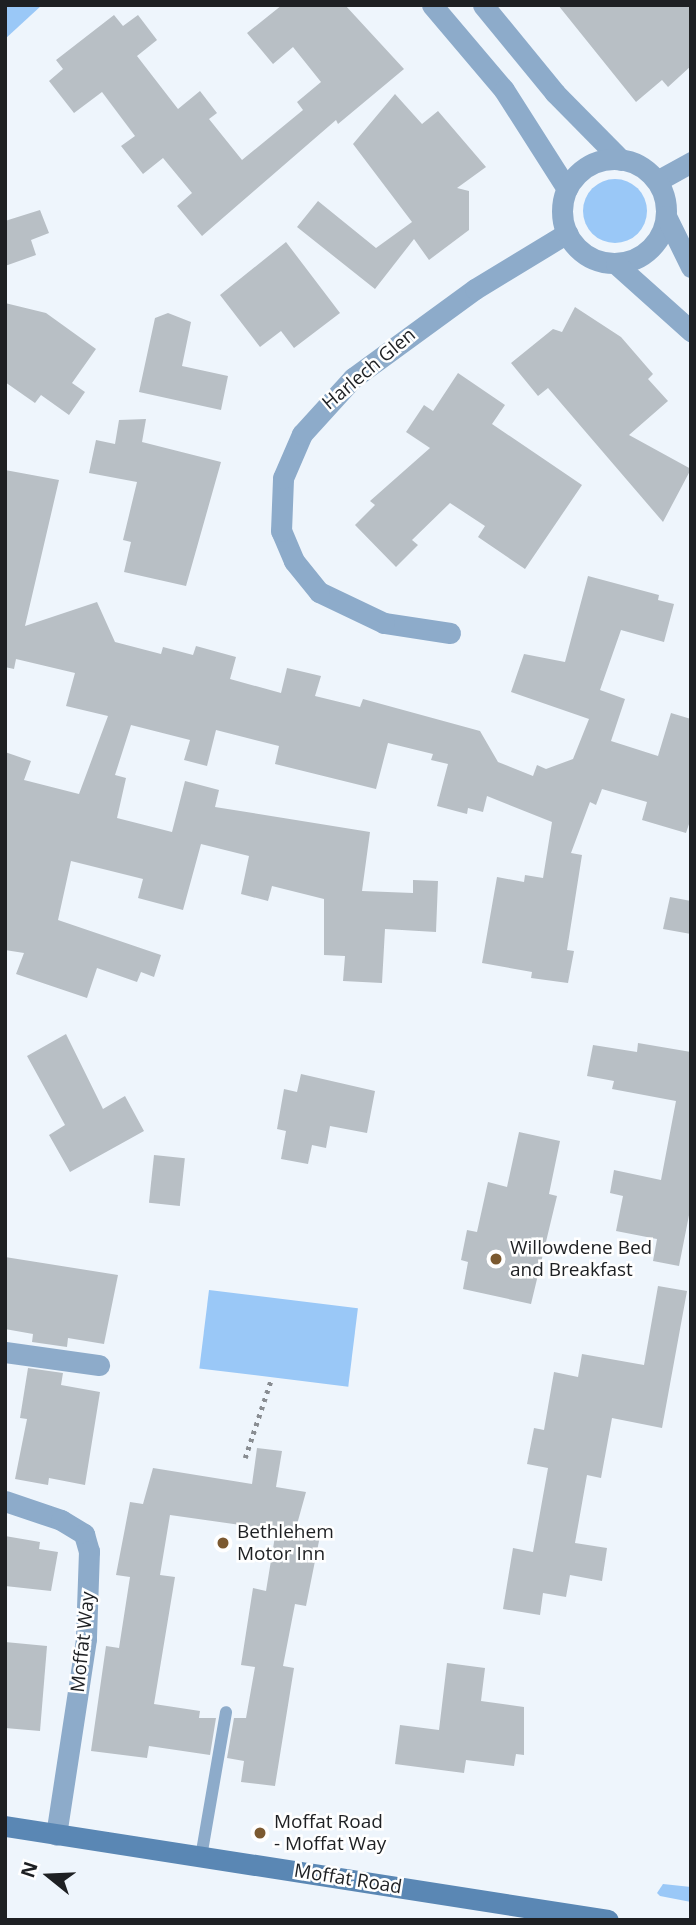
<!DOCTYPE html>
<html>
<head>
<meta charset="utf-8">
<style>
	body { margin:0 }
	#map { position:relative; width:696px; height:1925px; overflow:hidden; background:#eef5fc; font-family:"Open Sans",sans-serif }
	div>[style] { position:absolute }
	.green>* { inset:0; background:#9ac8f7; transform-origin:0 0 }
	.round { border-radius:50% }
	.building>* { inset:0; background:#b8bfc5; transform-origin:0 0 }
	.path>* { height:4.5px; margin-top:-2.25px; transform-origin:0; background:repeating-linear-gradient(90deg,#898d92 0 3.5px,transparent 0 8.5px) }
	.service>* { height:12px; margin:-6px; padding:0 6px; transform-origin:6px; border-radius:6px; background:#8dabca }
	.minor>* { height:21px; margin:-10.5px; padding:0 10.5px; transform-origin:10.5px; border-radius:10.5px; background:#8dabca }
	.tertiary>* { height:21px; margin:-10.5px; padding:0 10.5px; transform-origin:10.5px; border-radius:10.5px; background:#8dabca }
	.tertiary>.ring { margin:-10.5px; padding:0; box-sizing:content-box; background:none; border:21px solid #8dabca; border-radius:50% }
	.secondary>* { height:21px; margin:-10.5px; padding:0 10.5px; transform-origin:10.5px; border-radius:10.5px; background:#5a87b4 }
	.dots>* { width:19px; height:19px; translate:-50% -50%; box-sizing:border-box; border:4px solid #fff; border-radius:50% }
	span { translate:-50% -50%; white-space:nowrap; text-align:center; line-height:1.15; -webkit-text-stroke:5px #fff; paint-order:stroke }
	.street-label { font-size:19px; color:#1e2023 }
	.poi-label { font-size:19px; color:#1e2023 }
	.left { translate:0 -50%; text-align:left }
	.frame { position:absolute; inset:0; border:7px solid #1e2023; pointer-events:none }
	.north { position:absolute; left:14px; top:1841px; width:70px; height:70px; -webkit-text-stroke:5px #fff; paint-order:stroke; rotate:288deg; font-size:19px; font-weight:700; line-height:28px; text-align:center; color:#1e2023 }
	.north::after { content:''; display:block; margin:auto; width:24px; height:32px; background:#1e2023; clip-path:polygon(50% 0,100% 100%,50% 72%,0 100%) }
</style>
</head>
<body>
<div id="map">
	<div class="green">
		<div style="clip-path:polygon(5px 5px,42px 5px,5px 39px)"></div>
		<div class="round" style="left:583px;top:179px;width:64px;height:64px"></div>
		<div style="left:209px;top:1290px;width:150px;height:79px;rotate:7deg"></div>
		<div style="clip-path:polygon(663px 1884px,691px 1887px,691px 1902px,660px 1896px,657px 1893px)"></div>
	</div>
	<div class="building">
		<div style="clip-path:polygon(282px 5px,345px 5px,404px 69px,338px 124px,336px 120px,202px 236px,177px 206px,192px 193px,163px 158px,143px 174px,121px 146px,135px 136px,102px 92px,74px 113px,49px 81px,63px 69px,56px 60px,114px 15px,123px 26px,138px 15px,157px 40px,137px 56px,178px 109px,200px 91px,217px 113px,209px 119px,242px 160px,303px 110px,297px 102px,321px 82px,293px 47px,273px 64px,247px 33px)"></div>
		<div style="clip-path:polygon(558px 5px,691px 5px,691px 66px,668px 87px,662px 80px,636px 102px)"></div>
		<div style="clip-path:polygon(395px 94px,422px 124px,438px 111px,486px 167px,457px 188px,469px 191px,469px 230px,429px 260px,414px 239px,375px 289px,297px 227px,318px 201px,376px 248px,412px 222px,353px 144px)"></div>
		<div style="clip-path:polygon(40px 210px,49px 233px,31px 240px,36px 255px,5px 266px,5px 221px)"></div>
		<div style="clip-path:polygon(286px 242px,340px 313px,294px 348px,281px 331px,260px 347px,220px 295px)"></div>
		<div style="clip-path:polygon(5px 303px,46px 313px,96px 349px,72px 383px,85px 392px,69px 415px,41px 395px,35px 403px,5px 382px)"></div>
		<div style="clip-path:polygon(575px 307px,621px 337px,653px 374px,648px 379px,668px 401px,629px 435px,691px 469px,663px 522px,548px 388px,538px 396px,511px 363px,553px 329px,562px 332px)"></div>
		<div style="clip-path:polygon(168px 313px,191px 322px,182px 366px,228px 376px,221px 410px,139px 392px,155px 318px)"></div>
		<div style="clip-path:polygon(458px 373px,505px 405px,492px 424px,582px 485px,525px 569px,478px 537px,485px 526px,450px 503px,412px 540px,418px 545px,396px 567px,355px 525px,375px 505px,370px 501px,430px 448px,406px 432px,424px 405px,433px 411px)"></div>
		<div style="clip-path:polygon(146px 419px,142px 442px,221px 462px,186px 586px,124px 572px,131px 542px,123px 540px,137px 482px,89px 473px,96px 440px,115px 444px,119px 420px)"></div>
		<div style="clip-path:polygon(5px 470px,59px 480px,25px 626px,97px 602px,115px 642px,161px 654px,163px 647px,193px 655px,196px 646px,236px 657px,230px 679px,281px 693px,287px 668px,321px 676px,315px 696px,360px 707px,363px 699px,480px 731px,498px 762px,533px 776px,537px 765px,546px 769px,573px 759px,589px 719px,511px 692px,524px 654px,565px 662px,588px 576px,659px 595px,658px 600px,674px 604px,664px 642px,621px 630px,600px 690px,625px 699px,611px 741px,658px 756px,671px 713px,691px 719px,691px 818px,686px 833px,642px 820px,647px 802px,602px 789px,596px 805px,590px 802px,571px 853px,582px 855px,567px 950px,574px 951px,568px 983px,531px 978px,532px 972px,482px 963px,497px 877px,524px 882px,525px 875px,543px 878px,552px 822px,487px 796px,483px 812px,468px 808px,467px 814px,437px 806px,448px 764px,431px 760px,433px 754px,388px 743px,376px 789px,275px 764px,279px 746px,216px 730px,207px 766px,184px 760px,190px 740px,131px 725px,115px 775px,126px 778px,117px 818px,172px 832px,185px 781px,219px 790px,215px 807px,370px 832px,362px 891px,413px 893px,413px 880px,438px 881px,436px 932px,385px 929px,382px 983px,343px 981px,345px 956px,324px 955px,324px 899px,272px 886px,268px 901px,241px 894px,249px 856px,201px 844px,183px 910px,138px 898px,143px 879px,71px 861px,58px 920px,161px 955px,154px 977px,141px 972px,137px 982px,97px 968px,87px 998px,16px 974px,24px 953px,5px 950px,5px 752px,31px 761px,24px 780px,79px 794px,108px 716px,66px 706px,75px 673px,16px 659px,14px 669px,5px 667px)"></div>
		<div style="clip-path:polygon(670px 897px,691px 901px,691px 934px,663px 929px)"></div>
		<div style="clip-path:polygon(66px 1034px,103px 1109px,125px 1096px,144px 1131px,70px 1172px,49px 1135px,65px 1125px,27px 1056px)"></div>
		<div style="clip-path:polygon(638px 1043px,691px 1052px,691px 1205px,679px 1266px,653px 1261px,657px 1239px,616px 1231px,623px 1196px,610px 1193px,614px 1170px,661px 1180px,676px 1101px,612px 1089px,614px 1081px,587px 1076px,593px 1045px,637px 1052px)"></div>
		<div style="clip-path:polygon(301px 1074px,375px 1091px,367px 1133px,330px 1126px,326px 1148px,312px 1145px,308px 1164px,281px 1159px,286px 1131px,277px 1129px,284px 1089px,297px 1092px)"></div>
		<div style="clip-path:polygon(519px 1132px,560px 1141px,549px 1194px,557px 1196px,531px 1304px,463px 1289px,468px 1262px,461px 1260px,467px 1230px,477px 1232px,488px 1182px,507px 1187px)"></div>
		<div style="left:154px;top:1155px;width:31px;height:48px;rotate:6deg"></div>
		<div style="clip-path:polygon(5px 1257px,118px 1275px,104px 1344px,68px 1338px,67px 1347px,32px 1342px,33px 1334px,5px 1329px)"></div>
		<div style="clip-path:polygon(658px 1286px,687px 1291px,662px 1428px,612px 1418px,601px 1478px,587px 1475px,575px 1543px,607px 1548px,602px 1581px,570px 1575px,566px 1597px,543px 1593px,540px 1615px,503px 1609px,513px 1548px,533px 1552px,548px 1468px,527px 1464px,534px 1428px,544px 1430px,554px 1372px,578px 1377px,582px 1354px,644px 1365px)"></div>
		<div style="clip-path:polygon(28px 1368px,63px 1373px,61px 1385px,100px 1392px,85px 1485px,49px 1478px,48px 1485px,15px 1479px,27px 1419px,20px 1418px)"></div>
		<div style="clip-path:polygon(257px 1448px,282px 1451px,276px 1487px,306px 1492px,296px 1528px,321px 1531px,306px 1606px,295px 1604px,283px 1666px,294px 1668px,275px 1786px,241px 1782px,244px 1761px,227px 1758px,234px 1718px,246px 1718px,255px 1667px,241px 1665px,253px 1588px,266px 1591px,276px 1530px,170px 1515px,160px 1575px,175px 1577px,154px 1704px,200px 1711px,199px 1718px,216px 1718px,210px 1755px,149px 1746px,147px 1758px,91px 1751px,106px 1646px,119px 1648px,130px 1577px,116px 1575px,130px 1502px,143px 1504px,153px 1468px,252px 1484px)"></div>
		<div style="clip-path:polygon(5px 1536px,40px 1542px,39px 1549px,58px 1552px,51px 1591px,5px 1586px)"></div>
		<div style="clip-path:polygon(5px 1642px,47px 1646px,40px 1731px,5px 1728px)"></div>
		<div style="clip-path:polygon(447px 1663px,485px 1668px,481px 1701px,524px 1707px,524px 1755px,516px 1754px,514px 1766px,466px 1760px,464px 1773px,395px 1764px,400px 1725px,439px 1730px)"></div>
	</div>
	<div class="path">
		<div style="left:245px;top:1458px;width:82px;rotate:-71.6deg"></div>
	</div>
	<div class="service">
		<div style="left:201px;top:1857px;width:147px;rotate:-80.2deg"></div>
	</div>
	<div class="minor">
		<div style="left:657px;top:181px;width:39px;rotate:-29deg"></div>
		<div style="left:450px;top:633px;width:67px;rotate:-171.4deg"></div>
		<div style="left:384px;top:623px;width:72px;rotate:-154.5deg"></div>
		<div style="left:319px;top:592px;width:40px;rotate:-129deg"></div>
		<div style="left:294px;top:561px;width:33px;rotate:-113deg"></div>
		<div style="left:281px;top:531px;width:53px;rotate:-87.8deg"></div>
		<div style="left:283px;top:478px;width:48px;rotate:-66.6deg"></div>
		<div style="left:302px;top:434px;width:76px;rotate:-47.7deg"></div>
		<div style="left:353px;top:378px;width:151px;rotate:-36.1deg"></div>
		<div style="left:475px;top:289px;width:108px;rotate:-31.3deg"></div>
		<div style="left:5px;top:1352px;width:95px;rotate:7.9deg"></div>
		<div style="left:5px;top:1501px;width:59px;rotate:18.7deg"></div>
		<div style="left:61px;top:1520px;width:27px;rotate:31deg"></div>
		<div style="left:84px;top:1534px;width:18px;rotate:74deg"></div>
		<div style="left:89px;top:1551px;width:88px;rotate:92deg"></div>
		<div style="left:86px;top:1639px;width:198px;rotate:98.7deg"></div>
	</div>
	<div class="tertiary">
		<div style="left:432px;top:5px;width:111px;rotate:49.7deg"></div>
		<div style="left:504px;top:90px;width:117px;rotate:57.5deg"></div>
		<div style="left:483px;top:5px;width:114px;rotate:50.7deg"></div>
		<div style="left:555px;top:93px;width:94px;rotate:45.4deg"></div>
		<div class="ring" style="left:562px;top:159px;width:83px;height:83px"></div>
		<div style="left:666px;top:216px;width:57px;rotate:63.9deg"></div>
		<div style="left:616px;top:264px;width:101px;rotate:41.8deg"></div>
	</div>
	<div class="secondary">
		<div style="left:5px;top:1826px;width:610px;rotate:8.86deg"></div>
	</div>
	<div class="dots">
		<div style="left:496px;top:1259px;background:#7b5930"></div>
		<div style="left:223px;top:1543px;background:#7b5930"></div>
		<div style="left:260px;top:1833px;background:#7b5930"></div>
	</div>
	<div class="street-label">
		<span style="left:369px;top:369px;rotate:-40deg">Harlech Glen</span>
		<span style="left:83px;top:1642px;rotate:-84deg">Moffat Way</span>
		<span style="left:348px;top:1879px;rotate:9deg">Moffat Road</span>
	</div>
	<div class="poi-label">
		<span class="left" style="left:510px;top:1259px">Willowdene Bed<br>and Breakfast</span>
		<span class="left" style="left:237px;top:1543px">Bethlehem<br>Motor Inn</span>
		<span class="left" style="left:274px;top:1833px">Moffat Road<br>- Moffat Way</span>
	</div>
	<div class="frame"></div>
	<div class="north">N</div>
</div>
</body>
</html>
